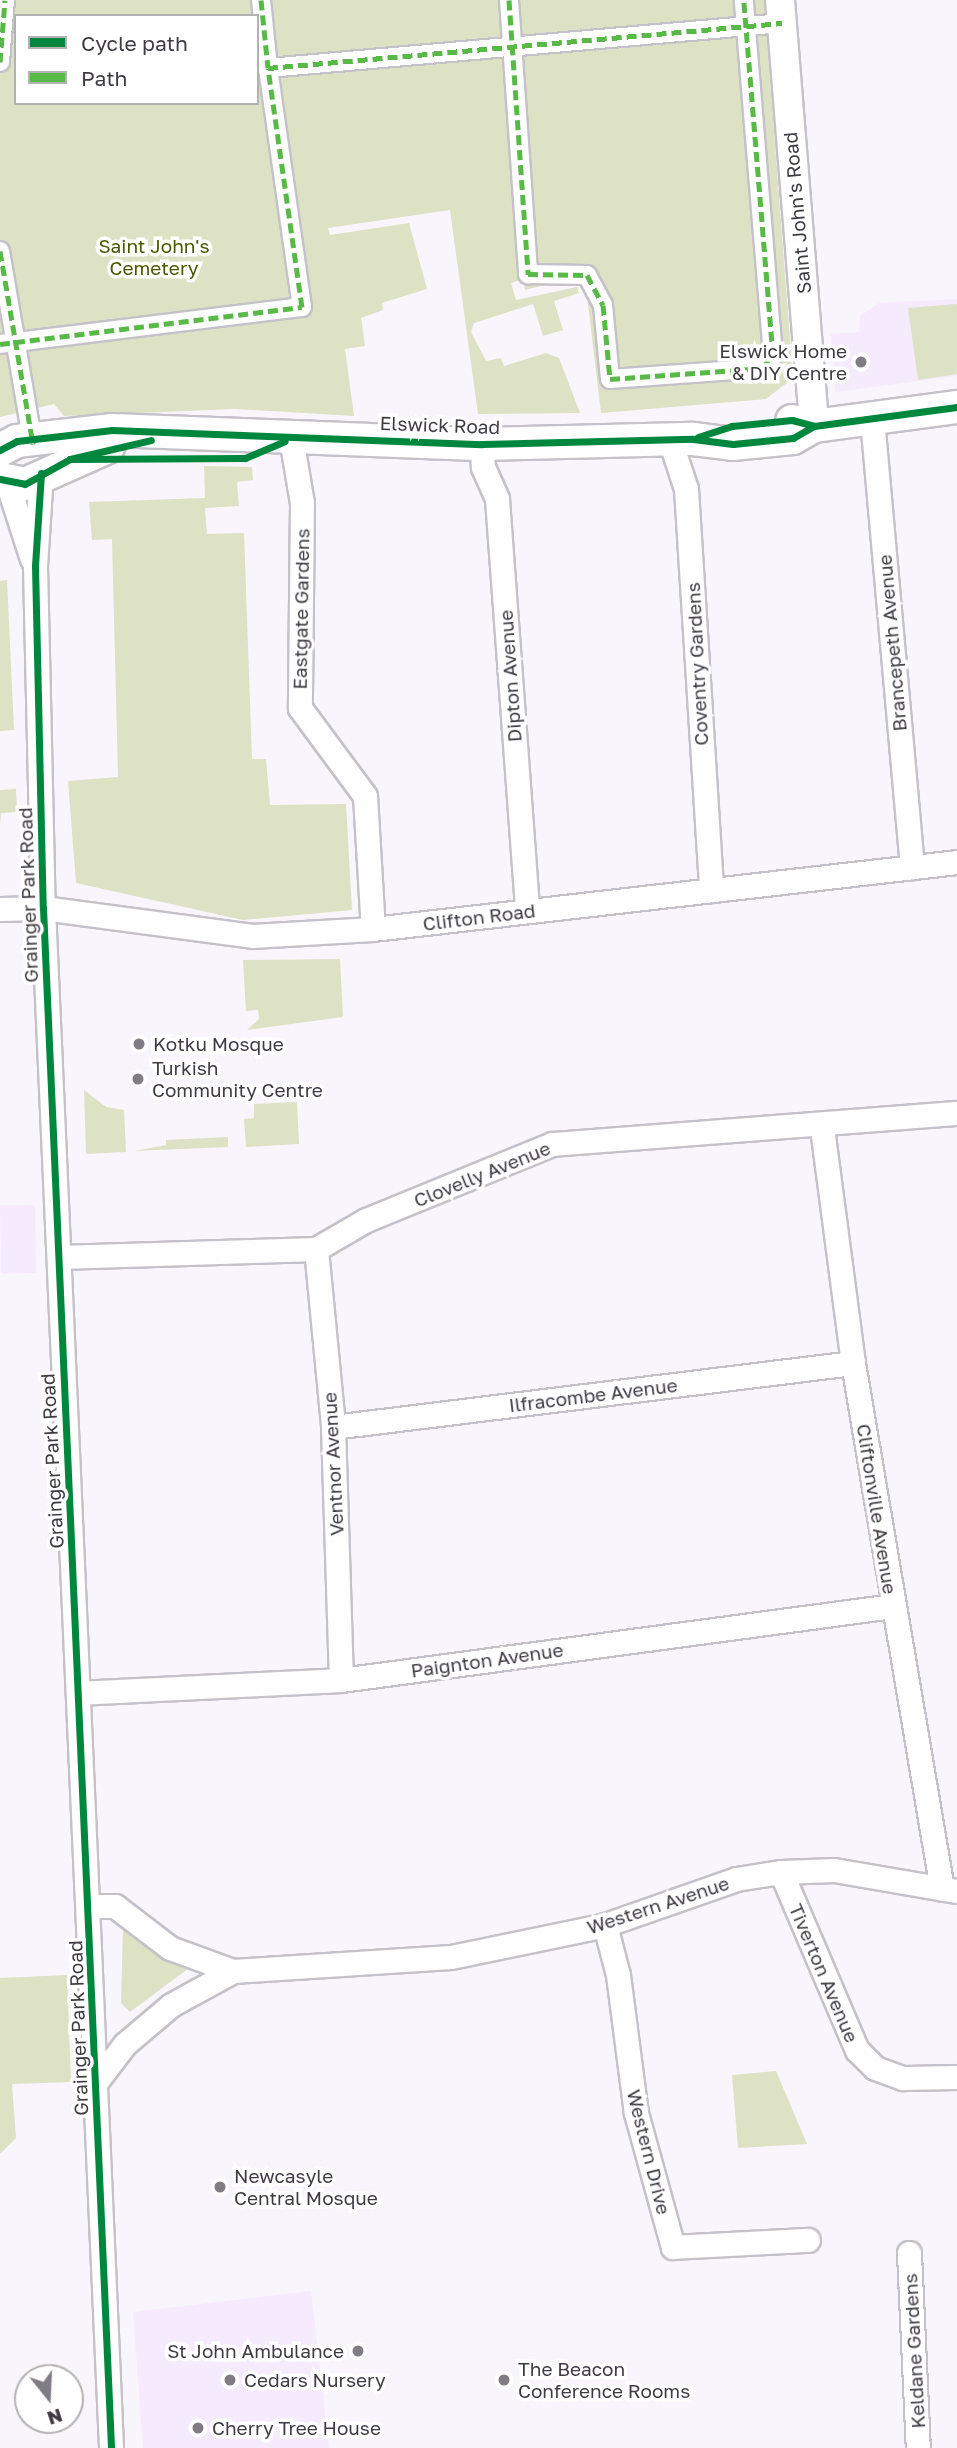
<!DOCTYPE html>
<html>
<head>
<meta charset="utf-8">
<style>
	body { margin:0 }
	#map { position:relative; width:957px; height:2448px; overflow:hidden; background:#f9f5fc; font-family:"Golos Text",sans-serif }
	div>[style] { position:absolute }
	.built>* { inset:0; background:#f5ebfd; transform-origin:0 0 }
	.green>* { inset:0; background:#dce2c3 }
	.roads { filter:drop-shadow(2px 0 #c5c1c8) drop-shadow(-2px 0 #c5c1c8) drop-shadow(0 2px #c5c1c8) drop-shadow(0 -2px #c5c1c8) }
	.pedestrian>* { height:18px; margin:-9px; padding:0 9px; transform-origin:9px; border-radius:9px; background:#fefeff }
	.minor>* { height:23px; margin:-11.5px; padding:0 11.5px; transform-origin:11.5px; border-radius:11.5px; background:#fefeff }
	.tertiary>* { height:28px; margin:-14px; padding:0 14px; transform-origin:14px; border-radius:14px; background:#fefeff }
	.secondary>* { height:32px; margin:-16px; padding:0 16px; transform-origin:16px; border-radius:16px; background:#fefeff }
	.quiet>* { height:5px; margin-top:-2.5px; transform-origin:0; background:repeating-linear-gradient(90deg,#58b947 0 10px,transparent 0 15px) }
	.cycleway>* { height:7px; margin:-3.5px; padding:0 3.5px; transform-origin:3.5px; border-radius:3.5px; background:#00873e }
	.dots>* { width:19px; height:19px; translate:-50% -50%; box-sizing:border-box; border:4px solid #fff; border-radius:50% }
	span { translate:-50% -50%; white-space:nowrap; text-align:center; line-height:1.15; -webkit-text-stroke:7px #fff; paint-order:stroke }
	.street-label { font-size:19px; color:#3f3b43 }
	.park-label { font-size:19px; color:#4a5600 }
	.poi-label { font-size:19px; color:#3f3b43 }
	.right { translate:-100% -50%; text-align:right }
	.left { translate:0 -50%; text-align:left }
	.legend { position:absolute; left:14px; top:14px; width:245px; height:91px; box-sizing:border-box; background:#fff; border:2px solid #b2b1b4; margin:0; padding:9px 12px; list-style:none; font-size:21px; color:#3f3b43 }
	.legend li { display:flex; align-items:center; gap:14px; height:35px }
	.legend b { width:35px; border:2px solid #b2b1b4 }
	.north { position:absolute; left:14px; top:2364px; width:70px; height:70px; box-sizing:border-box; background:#fff; border:2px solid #b2b1b4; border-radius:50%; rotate:162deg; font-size:19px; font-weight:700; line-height:28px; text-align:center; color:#3f3b43 }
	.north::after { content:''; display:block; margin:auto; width:24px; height:32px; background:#807c84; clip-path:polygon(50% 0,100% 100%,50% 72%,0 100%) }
</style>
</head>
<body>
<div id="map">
	<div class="built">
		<div style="clip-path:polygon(957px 299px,957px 376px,835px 392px,831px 334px,859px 332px,860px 316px,879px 303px)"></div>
		<div style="left:35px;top:1205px;width:68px;height:35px;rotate:89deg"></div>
		<div style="clip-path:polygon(311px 2291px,329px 2448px,143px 2448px,133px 2312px)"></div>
	</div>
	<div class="green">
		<div style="clip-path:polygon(evenodd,0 0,764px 0,793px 378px,766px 399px,601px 413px,586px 288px,573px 278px,525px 290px,523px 279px,511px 283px,516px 300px,577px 287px,579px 293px,554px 301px,563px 330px,543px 336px,533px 304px,474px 323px,471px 332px,486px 361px,501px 358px,504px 366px,546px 353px,559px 358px,580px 413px,478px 414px,450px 210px,328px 228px,330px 235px,409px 223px,427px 289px,382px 303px,383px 310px,361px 318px,365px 346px,345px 349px,354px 416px,235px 409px,64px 416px,54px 404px,0 417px,0 0,16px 16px,257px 16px,257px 103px,16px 103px,16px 16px)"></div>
		<div style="clip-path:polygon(957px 304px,957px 374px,918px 380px,908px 308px)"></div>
		<div style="clip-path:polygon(204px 466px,252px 467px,253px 480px,237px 482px,239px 506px,205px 508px,207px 534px,244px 533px,252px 759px,266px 759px,270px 805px,346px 804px,352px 910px,243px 920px,76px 883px,68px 781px,118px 777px,112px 539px,92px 540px,89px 502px,205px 498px)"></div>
		<div style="clip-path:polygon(7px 580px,14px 730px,0 731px,0 581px)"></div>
		<div style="clip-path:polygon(16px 789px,17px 812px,1px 813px,0 825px,0 790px)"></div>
		<div style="clip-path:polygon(340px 959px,343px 1017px,247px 1030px,259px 1019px,258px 1010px,246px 1011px,243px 960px)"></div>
		<div style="clip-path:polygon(84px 1090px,106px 1107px,124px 1110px,126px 1152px,86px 1154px)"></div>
		<div style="clip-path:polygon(297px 1102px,299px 1144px,246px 1147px,244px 1119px,254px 1118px,254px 1104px)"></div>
		<div style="clip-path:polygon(228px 1137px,228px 1147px,134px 1151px,166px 1145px,166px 1140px)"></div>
		<div style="clip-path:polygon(123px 1930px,189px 1968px,130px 2012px,121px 2003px)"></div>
		<div style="clip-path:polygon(67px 1975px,71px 2082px,12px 2084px,16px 2138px,0 2154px,0 1978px)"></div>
		<div style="clip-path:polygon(776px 2071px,807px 2144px,738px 2148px,732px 2075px)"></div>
	</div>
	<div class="roads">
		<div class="pedestrian">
			<div style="left:261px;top:0;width:68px;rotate:84.1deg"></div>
			<div style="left:509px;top:0;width:275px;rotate:86deg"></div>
			<div style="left:528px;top:274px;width:59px;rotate:1deg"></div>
			<div style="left:587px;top:275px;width:34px;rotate:62deg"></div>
			<div style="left:603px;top:305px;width:74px;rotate:84.6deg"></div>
			<div style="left:610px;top:379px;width:152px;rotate:-4.1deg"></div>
			<div style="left:762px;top:368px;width:16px;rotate:-47deg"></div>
			<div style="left:773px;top:356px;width:357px;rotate:-94.7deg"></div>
			<div style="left:0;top:62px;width:62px;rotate:-85.4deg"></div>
			<div style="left:0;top:251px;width:196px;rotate:80.3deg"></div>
			<div style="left:0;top:344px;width:304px;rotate:-7deg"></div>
			<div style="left:302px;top:307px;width:241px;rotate:-98.1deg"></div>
			<div style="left:268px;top:68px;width:516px;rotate:-5deg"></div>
		</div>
		<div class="minor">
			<div style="left:872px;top:419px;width:450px;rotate:84.9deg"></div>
			<div style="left:291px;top:438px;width:66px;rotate:80.4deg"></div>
			<div style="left:302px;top:503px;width:205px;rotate:90.6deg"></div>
			<div style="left:300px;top:708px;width:109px;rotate:53.5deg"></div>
			<div style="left:365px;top:796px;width:133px;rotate:86.6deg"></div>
			<div style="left:670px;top:440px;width:52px;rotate:71.9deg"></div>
			<div style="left:686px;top:489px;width:402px;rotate:86.4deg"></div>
			<div style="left:482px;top:444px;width:23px;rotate:88deg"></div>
			<div style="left:483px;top:467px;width:35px;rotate:66deg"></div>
			<div style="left:497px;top:499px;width:413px;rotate:85.8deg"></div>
			<div style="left:41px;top:473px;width:93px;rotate:93.7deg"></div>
			<div style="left:35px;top:566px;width:342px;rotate:88.7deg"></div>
			<div style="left:43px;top:908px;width:1542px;rotate:87.47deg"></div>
			<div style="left:6px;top:479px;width:84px;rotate:72deg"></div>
			<div style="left:0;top:909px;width:43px;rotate:-1.3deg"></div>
			<div style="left:43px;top:908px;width:211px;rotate:7.6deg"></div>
			<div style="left:252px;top:936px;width:121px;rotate:-3.3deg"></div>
			<div style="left:373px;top:929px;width:588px;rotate:-6.54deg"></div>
			<div style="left:822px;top:1128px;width:237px;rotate:82.5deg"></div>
			<div style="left:853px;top:1363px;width:533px;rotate:80.4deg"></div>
			<div style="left:316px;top:1249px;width:179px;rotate:84.5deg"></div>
			<div style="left:333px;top:1427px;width:253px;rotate:88.2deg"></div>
			<div style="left:59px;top:1257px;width:257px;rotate:-1.8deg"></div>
			<div style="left:316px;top:1249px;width:58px;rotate:-30.1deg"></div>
			<div style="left:366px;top:1220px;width:201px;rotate:-22.2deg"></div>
			<div style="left:552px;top:1144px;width:406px;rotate:-4.4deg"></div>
			<div style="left:333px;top:1427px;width:524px;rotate:-7.02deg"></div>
			<div style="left:78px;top:1693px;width:263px;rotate:-2.8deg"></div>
			<div style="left:341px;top:1680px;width:557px;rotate:-7.64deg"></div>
			<div style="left:781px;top:1872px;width:194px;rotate:66.9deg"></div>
			<div style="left:857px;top:2050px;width:25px;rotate:45deg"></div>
			<div style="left:875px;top:2068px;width:30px;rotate:20deg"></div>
			<div style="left:903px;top:2078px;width:54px;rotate:-1.1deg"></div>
			<div style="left:89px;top:1906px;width:26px"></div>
			<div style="left:115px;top:1906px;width:69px;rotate:37.4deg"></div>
			<div style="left:170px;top:1948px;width:67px;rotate:20.1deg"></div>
			<div style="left:605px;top:1925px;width:52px;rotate:75.4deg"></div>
			<div style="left:618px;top:1975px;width:139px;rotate:82.6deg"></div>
			<div style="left:636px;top:2113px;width:139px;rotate:74.6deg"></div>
			<div style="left:673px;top:2247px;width:135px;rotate:-3deg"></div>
			<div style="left:96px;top:2082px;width:48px;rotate:-52.7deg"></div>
			<div style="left:125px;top:2044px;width:60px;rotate:-40.3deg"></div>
			<div style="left:171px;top:2005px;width:71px;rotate:-28.7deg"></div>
			<div style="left:233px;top:1971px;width:218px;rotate:-3.7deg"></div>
			<div style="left:451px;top:1957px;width:157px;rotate:-11.7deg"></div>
			<div style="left:605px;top:1925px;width:139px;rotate:-19.3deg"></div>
			<div style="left:736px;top:1879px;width:46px;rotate:-8.8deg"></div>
			<div style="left:781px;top:1872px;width:53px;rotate:-2.2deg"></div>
			<div style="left:834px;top:1870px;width:125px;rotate:9.7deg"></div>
			<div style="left:909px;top:2253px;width:195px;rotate:87.4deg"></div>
		</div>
		<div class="tertiary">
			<div style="left:780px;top:0;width:427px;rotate:85.4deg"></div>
		</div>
		<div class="secondary">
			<div style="left:792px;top:421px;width:23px;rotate:13deg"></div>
			<div style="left:814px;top:426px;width:144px;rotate:-7.6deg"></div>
			<div style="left:0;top:450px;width:19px;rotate:-28deg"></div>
			<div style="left:17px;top:441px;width:96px;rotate:-6.6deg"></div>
			<div style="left:112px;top:430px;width:370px;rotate:2.2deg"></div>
			<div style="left:482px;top:444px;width:211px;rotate:-1.4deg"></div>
			<div style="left:693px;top:439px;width:40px;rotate:7.1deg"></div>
			<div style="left:733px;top:444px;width:60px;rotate:-5.7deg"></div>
			<div style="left:793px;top:438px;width:24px;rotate:-30deg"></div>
			<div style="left:0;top:479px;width:25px;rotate:11deg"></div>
			<div style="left:25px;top:484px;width:91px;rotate:-24deg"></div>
		</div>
	</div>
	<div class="quiet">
		<div style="left:261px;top:0;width:68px;rotate:84.1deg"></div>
		<div style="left:509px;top:0;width:275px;rotate:86deg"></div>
		<div style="left:528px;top:274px;width:59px;rotate:1deg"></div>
		<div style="left:587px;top:275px;width:34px;rotate:62deg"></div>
		<div style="left:603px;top:305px;width:74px;rotate:84.6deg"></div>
		<div style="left:610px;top:379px;width:152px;rotate:-4.1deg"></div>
		<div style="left:762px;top:368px;width:16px;rotate:-47deg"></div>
		<div style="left:773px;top:356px;width:357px;rotate:-94.7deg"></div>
		<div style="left:0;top:62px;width:62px;rotate:-85.4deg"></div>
		<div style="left:0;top:251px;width:196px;rotate:80.3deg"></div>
		<div style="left:0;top:344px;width:304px;rotate:-7deg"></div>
		<div style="left:302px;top:307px;width:241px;rotate:-98.1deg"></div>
		<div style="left:268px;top:68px;width:516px;rotate:-5deg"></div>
	</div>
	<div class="cycleway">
		<div style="left:698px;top:437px;width:36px;rotate:-18deg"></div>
		<div style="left:732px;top:426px;width:60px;rotate:-5.7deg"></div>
		<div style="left:792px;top:420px;width:23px;rotate:15deg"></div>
		<div style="left:814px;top:426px;width:144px;rotate:-7.6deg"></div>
		<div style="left:0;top:450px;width:19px;rotate:-28deg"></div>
		<div style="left:17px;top:441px;width:96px;rotate:-6.6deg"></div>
		<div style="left:112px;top:430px;width:370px;rotate:2.2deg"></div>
		<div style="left:482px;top:444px;width:211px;rotate:-1.4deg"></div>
		<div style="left:693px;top:439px;width:40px;rotate:7.1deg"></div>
		<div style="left:733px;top:444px;width:60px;rotate:-5.7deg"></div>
		<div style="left:793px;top:438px;width:24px;rotate:-30deg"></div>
		<div style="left:70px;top:459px;width:175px;rotate:-0.3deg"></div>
		<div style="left:245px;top:458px;width:43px;rotate:-23deg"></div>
		<div style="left:41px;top:473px;width:93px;rotate:93.7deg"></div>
		<div style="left:35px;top:566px;width:342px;rotate:88.7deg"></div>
		<div style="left:43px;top:908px;width:1542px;rotate:87.47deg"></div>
		<div style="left:0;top:479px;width:25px;rotate:11deg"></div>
		<div style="left:25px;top:484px;width:51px;rotate:-29.1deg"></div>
		<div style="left:70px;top:459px;width:83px;rotate:-13.2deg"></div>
	</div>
	<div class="dots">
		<div style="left:861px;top:362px;background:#807c84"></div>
		<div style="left:139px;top:1044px;background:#807c84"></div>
		<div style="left:138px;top:1079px;background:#807c84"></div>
		<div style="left:220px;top:2187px;background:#807c84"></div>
		<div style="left:358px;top:2351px;background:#807c84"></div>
		<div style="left:230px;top:2380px;background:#807c84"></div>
		<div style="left:504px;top:2380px;background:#807c84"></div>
		<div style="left:198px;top:2428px;background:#807c84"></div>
	</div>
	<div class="street-label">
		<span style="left:797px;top:213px;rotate:-95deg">Saint John's Road</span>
		<span style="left:440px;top:425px;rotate:2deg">Elswick Road</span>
		<span style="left:301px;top:609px;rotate:-89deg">Eastgate Gardens</span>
		<span style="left:892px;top:643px;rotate:-95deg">Brancepeth Avenue</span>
		<span style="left:697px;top:664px;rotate:-93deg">Coventry Gardens</span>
		<span style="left:510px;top:676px;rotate:-94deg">Dipton Avenue</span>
		<span style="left:28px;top:895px;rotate:-92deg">Grainger Park Road</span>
		<span style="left:479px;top:917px;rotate:-7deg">Clifton Road</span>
		<span style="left:482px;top:1174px;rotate:-22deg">Clovelly Avenue</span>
		<span style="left:593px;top:1395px;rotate:-7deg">Ilfracombe Avenue</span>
		<span style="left:52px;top:1461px;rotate:-93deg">Grainger Park Road</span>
		<span style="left:333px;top:1464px;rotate:-93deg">Ventnor Avenue</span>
		<span style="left:877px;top:1509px;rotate:81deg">Cliftonville Avenue</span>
		<span style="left:487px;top:1660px;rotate:-8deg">Paignton Avenue</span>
		<span style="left:658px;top:1905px;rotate:-18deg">Western Avenue</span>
		<span style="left:824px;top:1973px;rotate:67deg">Tiverton Avenue</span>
		<span style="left:78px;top:2028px;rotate:-92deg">Grainger Park Road</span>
		<span style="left:649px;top:2152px;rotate:76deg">Western Drive</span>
		<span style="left:914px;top:2351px;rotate:-93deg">Keldane Gardens</span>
	</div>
	<div class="park-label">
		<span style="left:154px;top:257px">Saint John's<br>Cemetery</span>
	</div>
	<div class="poi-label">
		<span class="right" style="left:847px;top:362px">Elswick Home<br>&amp; DIY Centre</span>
		<span class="left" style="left:153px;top:1044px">Kotku Mosque</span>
		<span class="left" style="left:152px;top:1079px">Turkish<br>Community Centre</span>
		<span class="left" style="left:234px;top:2187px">Newcasyle<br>Central Mosque</span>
		<span class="right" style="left:344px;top:2351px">St John Ambulance</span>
		<span class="left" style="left:518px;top:2380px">The Beacon<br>Conference Rooms</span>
		<span class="left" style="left:244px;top:2380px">Cedars Nursery</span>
		<span class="left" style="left:212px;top:2428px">Cherry Tree House</span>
	</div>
	<ul class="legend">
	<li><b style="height:9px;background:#00873e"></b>Cycle path</li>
	<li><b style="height:9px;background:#58b947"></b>Path</li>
	</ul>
	<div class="north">N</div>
</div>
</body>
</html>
